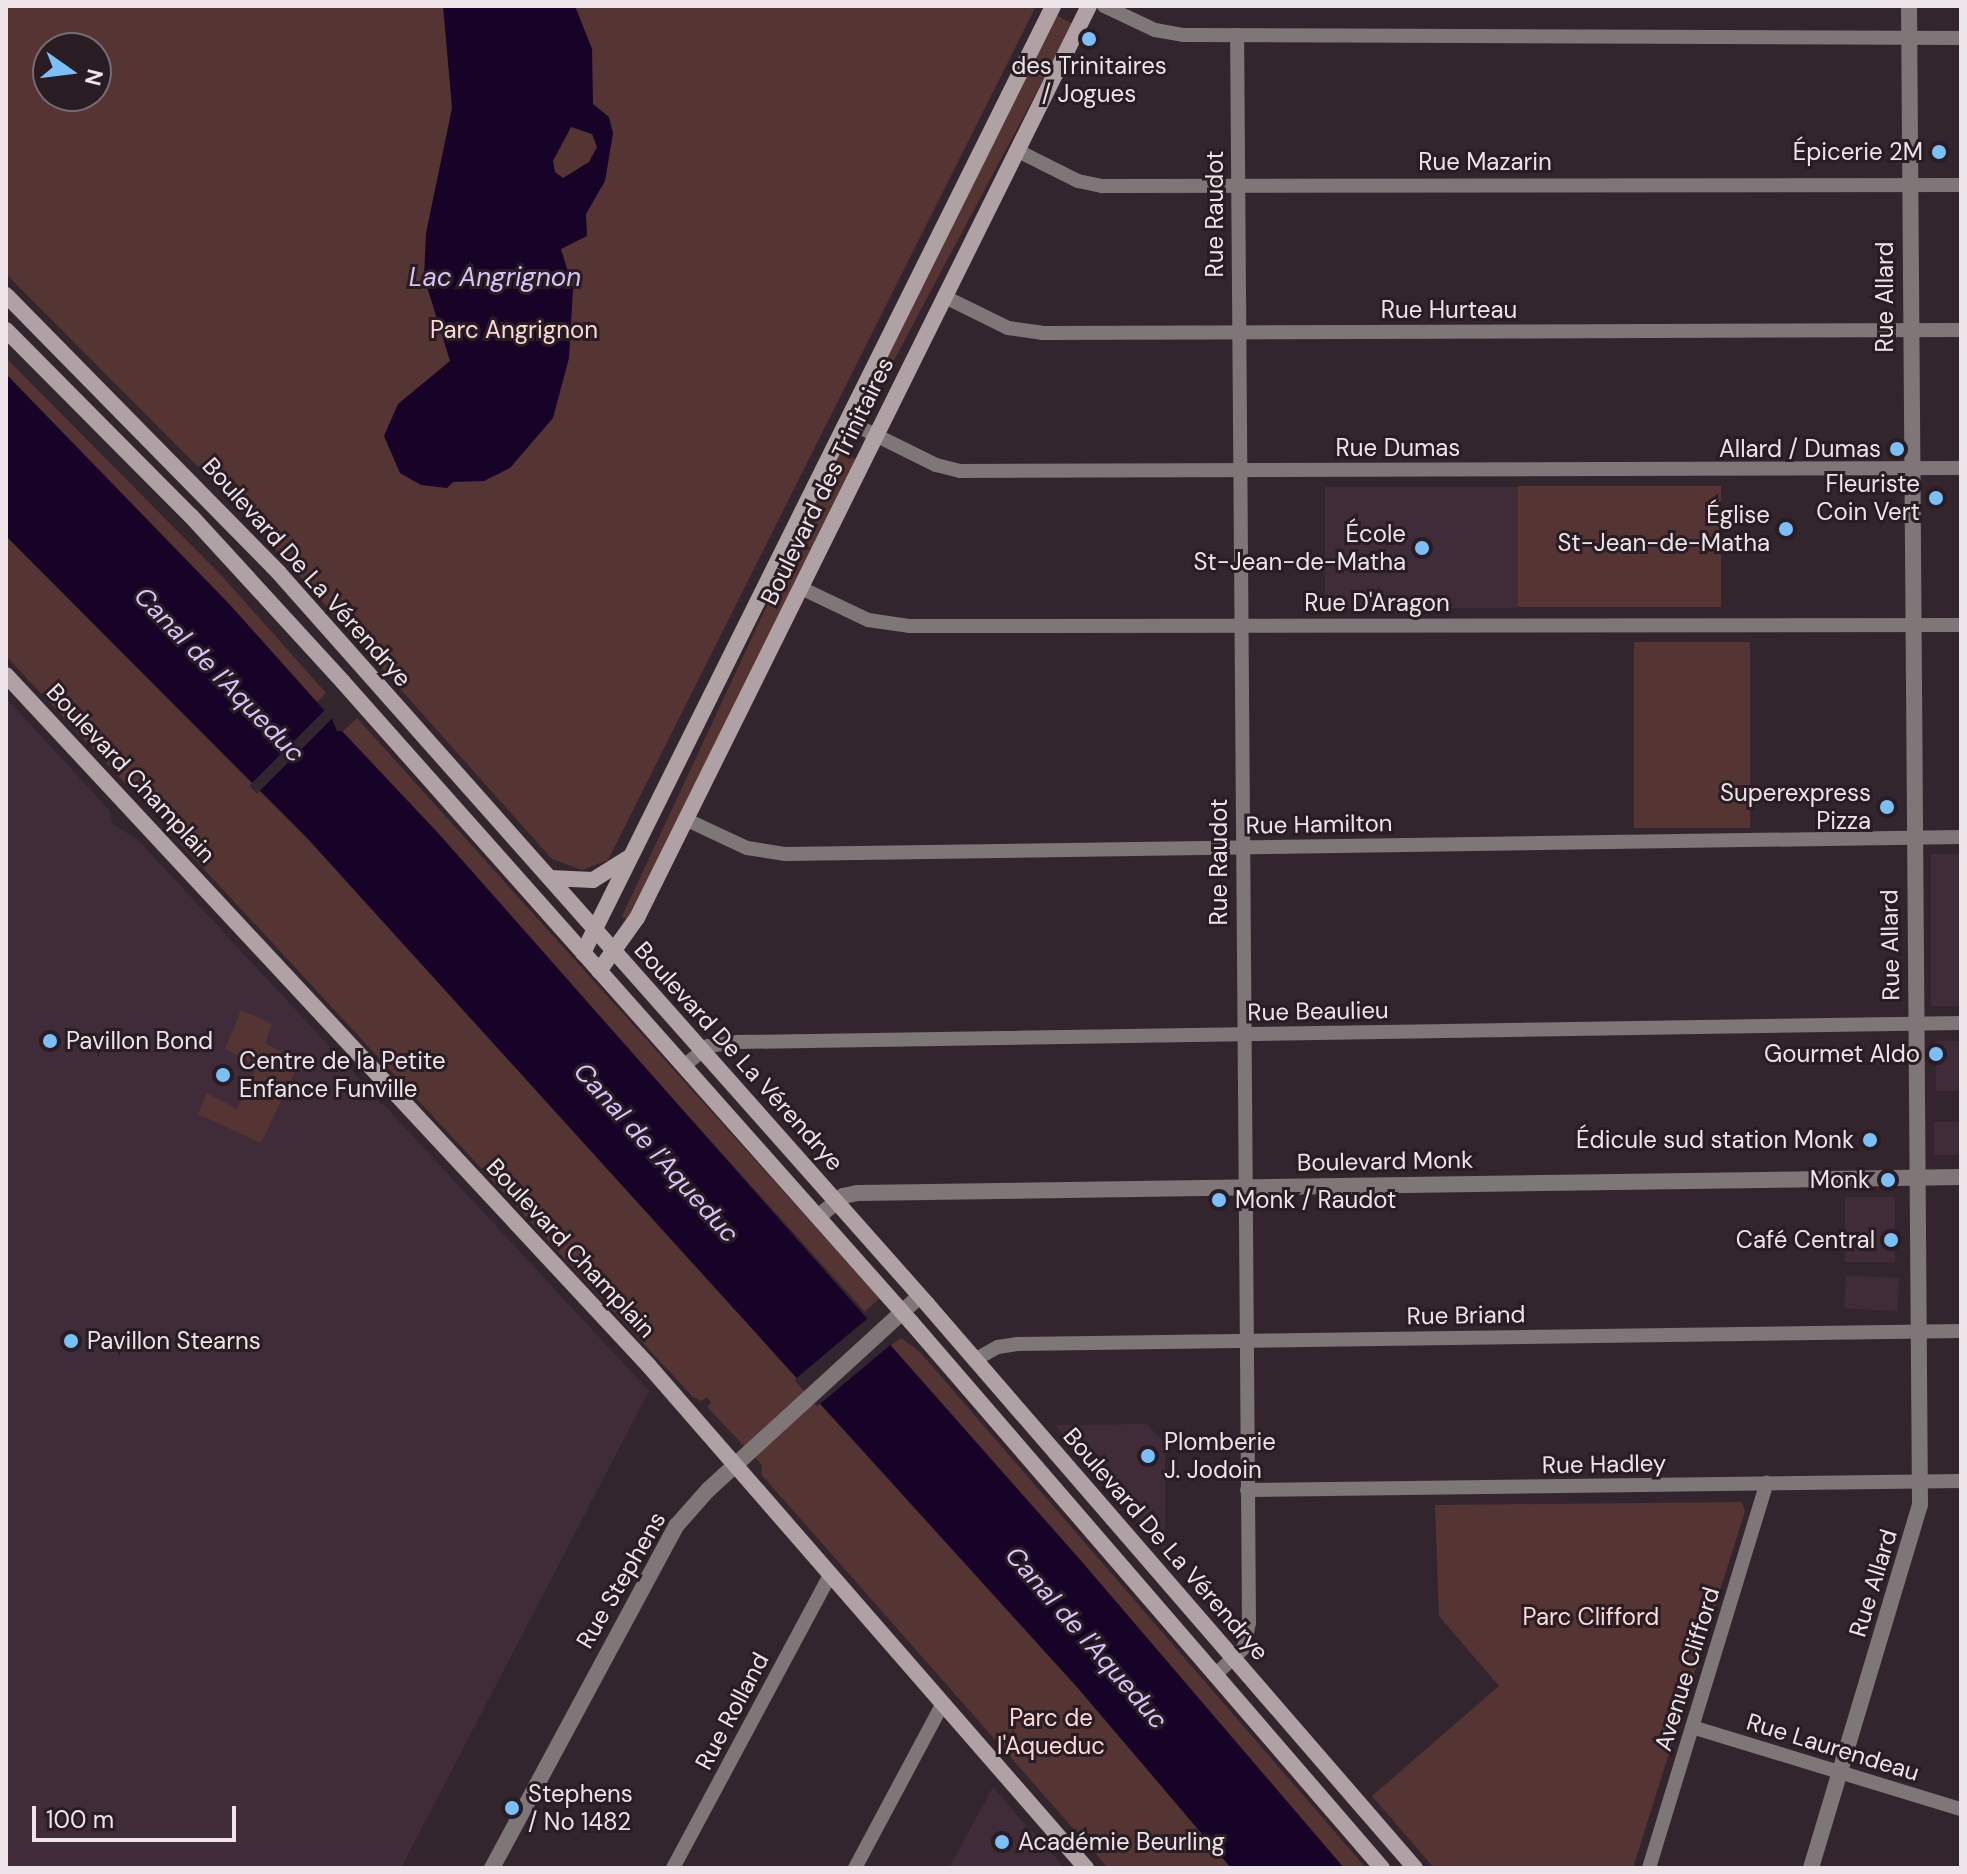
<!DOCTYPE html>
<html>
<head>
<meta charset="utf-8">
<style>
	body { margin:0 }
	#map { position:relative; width:1967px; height:1874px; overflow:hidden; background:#33252d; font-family:"DM Sans",sans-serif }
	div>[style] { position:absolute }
	.built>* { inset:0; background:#3f2c38; transform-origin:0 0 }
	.green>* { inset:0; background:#543534; transform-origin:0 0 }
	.water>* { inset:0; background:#160327 }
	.pier>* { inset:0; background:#33252d; transform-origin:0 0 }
	.minor>* { height:14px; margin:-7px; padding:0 7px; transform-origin:7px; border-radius:7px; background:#7f7678 }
	.tertiary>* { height:16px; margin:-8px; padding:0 8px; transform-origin:8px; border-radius:8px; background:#7f7678 }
	.secondary>* { height:16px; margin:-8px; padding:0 8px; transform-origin:8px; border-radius:8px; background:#afa1a4 }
	.dots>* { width:22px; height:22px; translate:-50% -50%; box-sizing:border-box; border:4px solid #291c23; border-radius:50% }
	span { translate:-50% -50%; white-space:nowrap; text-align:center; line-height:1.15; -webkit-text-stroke:6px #291c23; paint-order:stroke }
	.poi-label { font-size:24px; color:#ede4e9 }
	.right { translate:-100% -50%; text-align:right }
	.left { translate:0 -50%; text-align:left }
	.street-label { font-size:24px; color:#ede4e9 }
	.park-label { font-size:24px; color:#fcd8d6 }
	.water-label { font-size:26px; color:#dac2fb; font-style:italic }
	.frame { position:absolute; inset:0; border:8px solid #ede4e9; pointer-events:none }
	.north { position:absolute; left:32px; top:32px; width:80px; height:80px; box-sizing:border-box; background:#291c23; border:2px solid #776c72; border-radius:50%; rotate:104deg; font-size:22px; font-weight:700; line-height:32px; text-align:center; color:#ede4e9 }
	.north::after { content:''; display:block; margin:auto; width:28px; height:36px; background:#7abff8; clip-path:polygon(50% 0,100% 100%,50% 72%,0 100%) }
	.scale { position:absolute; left:32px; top:1806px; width:204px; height:36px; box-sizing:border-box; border:4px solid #ede4e9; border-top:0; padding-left:10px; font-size:24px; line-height:28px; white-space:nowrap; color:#ede4e9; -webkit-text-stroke:6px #291c23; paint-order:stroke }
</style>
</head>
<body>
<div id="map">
	<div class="built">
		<div style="left:1518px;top:487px;width:121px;height:193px;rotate:90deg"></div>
		<div style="clip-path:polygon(6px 698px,110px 811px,112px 823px,139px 841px,649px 1391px,401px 1868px,6px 1868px)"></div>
		<div style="left:1931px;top:854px;width:30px;height:152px"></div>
		<div style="left:1936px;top:1041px;width:25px;height:50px"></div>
		<div style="left:1961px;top:1122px;width:33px;height:27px;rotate:90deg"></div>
		<div style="left:1895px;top:1197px;width:65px;height:50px;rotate:90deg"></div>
		<div style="left:1899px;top:1278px;width:33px;height:53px;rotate:93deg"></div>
		<div style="clip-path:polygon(1147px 1424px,1165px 1444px,1165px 1552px,1055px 1425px)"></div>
		<div style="clip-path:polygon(993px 1787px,1017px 1815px,1065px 1868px,949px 1868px)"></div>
	</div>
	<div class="green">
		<div style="clip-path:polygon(evenodd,6px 6px,1036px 6px,608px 860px,582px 870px,552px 859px,237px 506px,6px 274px,6px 6px,48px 48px,96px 48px,96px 96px,48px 96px,48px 48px)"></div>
		<div style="left:1056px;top:15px;width:19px;height:427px;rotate:28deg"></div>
		<div style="clip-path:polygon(6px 358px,221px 575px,326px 693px,317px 702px,231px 606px,6px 374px)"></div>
		<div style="left:839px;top:451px;width:19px;height:514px;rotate:25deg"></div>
		<div style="left:1721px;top:486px;width:121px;height:203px;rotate:90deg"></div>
		<div style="clip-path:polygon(6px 536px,308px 839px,1077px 1687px,1231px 1868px,1108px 1868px,761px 1474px,762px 1465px,707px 1407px,711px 1403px,707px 1397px,701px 1401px,693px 1397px,177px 840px,178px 828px,122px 780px,6px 656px)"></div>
		<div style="left:1634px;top:642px;width:116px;height:186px"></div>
		<div style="left:357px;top:718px;width:781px;height:20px;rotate:48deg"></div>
		<div style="clip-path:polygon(241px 1010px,272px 1024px,265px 1043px,300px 1061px,261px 1143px,198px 1114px,207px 1093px,237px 1109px,257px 1066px,225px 1049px)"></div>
		<div style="clip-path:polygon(901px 1338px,920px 1352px,1366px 1868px,1344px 1868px,890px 1346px)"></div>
		<div style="clip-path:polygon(1742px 1502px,1745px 1511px,1633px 1868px,1434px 1868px,1372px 1796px,1499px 1686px,1439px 1616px,1435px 1505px)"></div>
	</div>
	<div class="water">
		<div style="clip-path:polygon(evenodd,443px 6px,575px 6px,592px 49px,593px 104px,609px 117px,613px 133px,605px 181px,586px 214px,587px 236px,561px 249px,573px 288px,569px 358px,553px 418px,510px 468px,484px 481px,453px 482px,447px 488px,421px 485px,400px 473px,384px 436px,398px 404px,450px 361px,424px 277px,426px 233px,452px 108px,443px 6px,571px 127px,592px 134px,597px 147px,589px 162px,563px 178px,555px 172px,553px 161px,571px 127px)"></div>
		<div style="clip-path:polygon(6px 374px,231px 606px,332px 719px,337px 731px,342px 731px,439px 834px,1083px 1563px,1344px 1868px,1231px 1868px,1077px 1687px,308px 839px,6px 536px)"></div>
	</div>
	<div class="pier">
		<div style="left:327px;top:708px;width:11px;height:110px;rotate:45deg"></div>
		<div style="left:868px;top:1318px;width:35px;height:96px;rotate:50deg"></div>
	</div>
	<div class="minor">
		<div style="left:1104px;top:6px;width:56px;rotate:25.2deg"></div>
		<div style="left:1155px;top:30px;width:28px;rotate:10deg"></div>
		<div style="left:1183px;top:35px;width:778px;rotate:0.22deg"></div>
		<div style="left:1018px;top:151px;width:67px;rotate:26.6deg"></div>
		<div style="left:1078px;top:181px;width:25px;rotate:12deg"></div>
		<div style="left:1102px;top:186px;width:859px;rotate:-0.07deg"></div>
		<div style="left:945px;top:297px;width:70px;rotate:26.2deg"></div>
		<div style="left:1008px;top:328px;width:34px;rotate:8deg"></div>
		<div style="left:1042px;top:333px;width:919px;rotate:-0.19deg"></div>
		<div style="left:847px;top:421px;width:99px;rotate:26.3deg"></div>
		<div style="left:936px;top:465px;width:25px;rotate:14deg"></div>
		<div style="left:960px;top:471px;width:1001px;rotate:-0.17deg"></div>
		<div style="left:801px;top:588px;width:74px;rotate:25.5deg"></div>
		<div style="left:868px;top:620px;width:41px;rotate:8.3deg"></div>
		<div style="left:909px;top:626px;width:1052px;rotate:-0.05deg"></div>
		<div style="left:685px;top:819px;width:68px;rotate:25.1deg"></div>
		<div style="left:747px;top:848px;width:39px;rotate:9deg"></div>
		<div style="left:786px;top:854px;width:1175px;rotate:-0.83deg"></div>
		<div style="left:684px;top:1066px;width:31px;rotate:-40deg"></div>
		<div style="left:708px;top:1046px;width:30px;rotate:-8deg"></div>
		<div style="left:738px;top:1042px;width:1223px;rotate:-0.89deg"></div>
		<div style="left:976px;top:1359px;width:25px;rotate:-29deg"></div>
		<div style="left:998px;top:1347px;width:20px;rotate:-9deg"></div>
		<div style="left:1018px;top:1344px;width:943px;rotate:-0.79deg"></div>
		<div style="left:1247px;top:1490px;width:714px;rotate:-0.72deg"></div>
		<div style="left:1215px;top:1675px;width:40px;rotate:-43deg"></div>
		<div style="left:1244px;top:1648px;width:25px;rotate:-79deg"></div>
		<div style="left:1249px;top:1623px;width:1588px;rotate:-90.43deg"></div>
		<div style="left:1692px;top:1727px;width:281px;rotate:17deg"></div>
		<div style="left:673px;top:1868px;width:332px;rotate:-61.8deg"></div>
		<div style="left:855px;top:1868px;width:187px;rotate:-61.9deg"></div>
		<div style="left:1649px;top:1868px;width:403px;rotate:-73deg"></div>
	</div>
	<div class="tertiary">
		<div style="left:818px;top:1217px;width:33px;rotate:-40deg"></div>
		<div style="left:843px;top:1196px;width:14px;rotate:-12deg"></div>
		<div style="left:857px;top:1193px;width:1104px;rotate:-0.83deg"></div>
		<div style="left:492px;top:1868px;width:390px;rotate:-61.7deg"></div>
		<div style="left:677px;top:1525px;width:47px;rotate:-48.5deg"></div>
		<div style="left:708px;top:1490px;width:287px;rotate:-42.5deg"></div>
		<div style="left:1811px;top:1868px;width:380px;rotate:-73.3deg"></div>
		<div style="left:1920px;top:1504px;width:1498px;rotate:-90.42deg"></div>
	</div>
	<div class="secondary">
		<div style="left:6px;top:295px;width:390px;rotate:45.5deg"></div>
		<div style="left:279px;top:573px;width:977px;rotate:48.44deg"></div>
		<div style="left:927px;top:1304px;width:746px;rotate:49.13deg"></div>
		<div style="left:6px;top:330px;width:262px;rotate:45.2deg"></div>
		<div style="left:191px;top:516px;width:225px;rotate:47.5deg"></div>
		<div style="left:343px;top:682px;width:856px;rotate:48.41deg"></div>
		<div style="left:911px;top:1322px;width:721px;rotate:49.22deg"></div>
		<div style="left:6px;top:675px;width:944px;rotate:47.06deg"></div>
		<div style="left:649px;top:1366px;width:666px;rotate:48.96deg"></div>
		<div style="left:550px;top:878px;width:43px;rotate:2.7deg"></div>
		<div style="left:593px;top:880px;width:41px;rotate:-32.2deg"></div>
		<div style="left:583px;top:953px;width:1057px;rotate:-63.6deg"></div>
		<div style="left:599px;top:971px;width:65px;rotate:-54.4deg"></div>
		<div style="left:637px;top:918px;width:1018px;rotate:-63.64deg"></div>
	</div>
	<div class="dots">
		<div style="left:1089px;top:39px;background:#7abff8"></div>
		<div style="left:1939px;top:152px;background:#7abff8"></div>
		<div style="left:1897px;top:449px;background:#7abff8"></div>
		<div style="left:1936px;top:498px;background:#7abff8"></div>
		<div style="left:1786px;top:529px;background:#7abff8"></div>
		<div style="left:1422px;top:548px;background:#7abff8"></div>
		<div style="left:1887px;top:807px;background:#7abff8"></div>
		<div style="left:50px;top:1041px;background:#7abff8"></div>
		<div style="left:1936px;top:1054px;background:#7abff8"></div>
		<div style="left:223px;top:1075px;background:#7abff8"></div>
		<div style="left:1870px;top:1140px;background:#7abff8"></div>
		<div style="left:1888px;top:1180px;background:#7abff8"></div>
		<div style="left:1219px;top:1200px;background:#7abff8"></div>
		<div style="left:1891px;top:1240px;background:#7abff8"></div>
		<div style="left:71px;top:1341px;background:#7abff8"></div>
		<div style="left:1148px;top:1456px;background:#7abff8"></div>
		<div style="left:512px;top:1808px;background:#7abff8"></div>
		<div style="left:1002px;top:1842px;background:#7abff8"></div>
	</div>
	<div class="poi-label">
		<span style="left:1089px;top:80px">des Trinitaires<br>/ Jogues</span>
		<span class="right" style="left:1923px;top:152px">Épicerie 2M</span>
		<span class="right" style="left:1881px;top:449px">Allard / Dumas</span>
		<span class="right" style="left:1920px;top:498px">Fleuriste<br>Coin Vert</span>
		<span class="right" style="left:1770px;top:529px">Église<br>St-Jean-de-Matha</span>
		<span class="right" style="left:1406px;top:548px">École<br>St-Jean-de-Matha</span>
		<span class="right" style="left:1871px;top:807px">Superexpress<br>Pizza</span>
		<span class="left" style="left:66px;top:1041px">Pavillon Bond</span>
		<span class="right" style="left:1920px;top:1054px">Gourmet Aldo</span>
		<span class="left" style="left:239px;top:1075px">Centre de la Petite<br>Enfance Funville</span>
		<span class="right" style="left:1854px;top:1140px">Édicule sud station Monk</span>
		<span class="right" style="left:1870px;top:1180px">Monk</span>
		<span class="left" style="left:1235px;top:1200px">Monk / Raudot</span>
		<span class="right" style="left:1875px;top:1240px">Café Central</span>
		<span class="left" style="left:87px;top:1341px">Pavillon Stearns</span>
		<span class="left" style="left:1164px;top:1456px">Plomberie<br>J. Jodoin</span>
		<span class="left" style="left:528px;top:1808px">Stephens<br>/ No 1482</span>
		<span class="left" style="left:1018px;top:1842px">Académie Beurling</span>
	</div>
	<div class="street-label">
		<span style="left:1485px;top:162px">Rue Mazarin</span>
		<span style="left:1215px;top:214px;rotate:-90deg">Rue Raudot</span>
		<span style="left:1885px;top:297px;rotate:-90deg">Rue Allard</span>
		<span style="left:1449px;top:310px">Rue Hurteau</span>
		<span style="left:1398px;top:448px">Rue Dumas</span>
		<span style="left:827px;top:481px;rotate:-64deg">Boulevard des Trinitaires</span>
		<span style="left:307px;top:572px;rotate:48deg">Boulevard De La Vérendrye</span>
		<span style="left:1377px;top:603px">Rue D'Aragon</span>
		<span style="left:131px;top:773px;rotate:47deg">Boulevard Champlain</span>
		<span style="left:1319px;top:824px;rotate:-1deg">Rue Hamilton</span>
		<span style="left:1219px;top:862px;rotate:-90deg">Rue Raudot</span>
		<span style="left:1890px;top:945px;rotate:-91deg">Rue Allard</span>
		<span style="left:1318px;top:1011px;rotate:-1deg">Rue Beaulieu</span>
		<span style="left:739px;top:1056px;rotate:48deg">Boulevard De La Vérendrye</span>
		<span style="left:1385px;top:1161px;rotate:-1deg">Boulevard Monk</span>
		<span style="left:571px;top:1248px;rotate:47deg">Boulevard Champlain</span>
		<span style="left:1466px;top:1315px;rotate:-1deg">Rue Briand</span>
		<span style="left:1604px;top:1464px;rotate:-1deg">Rue Hadley</span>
		<span style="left:1166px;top:1544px;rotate:49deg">Boulevard De La Vérendrye</span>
		<span style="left:621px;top:1580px;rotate:-60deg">Rue Stephens</span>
		<span style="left:1873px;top:1583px;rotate:-73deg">Rue Allard</span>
		<span style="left:1687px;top:1669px;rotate:-73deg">Avenue Clifford</span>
		<span style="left:732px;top:1711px;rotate:-62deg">Rue Rolland</span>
		<span style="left:1833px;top:1747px;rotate:17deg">Rue Laurendeau</span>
	</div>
	<div class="park-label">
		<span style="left:514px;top:330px">Parc Angrignon</span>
		<span style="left:1591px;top:1617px">Parc Clifford</span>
		<span style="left:1051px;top:1732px">Parc de<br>l'Aqueduc</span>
	</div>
	<div class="water-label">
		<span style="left:495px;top:278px">Lac Angrignon</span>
		<span style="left:219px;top:675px;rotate:46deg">Canal de l'Aqueduc</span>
		<span style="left:656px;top:1153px;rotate:48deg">Canal de l'Aqueduc</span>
		<span style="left:1086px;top:1638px;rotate:49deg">Canal de l'Aqueduc</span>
	</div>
	<div class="frame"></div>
	<div class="north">N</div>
	<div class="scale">100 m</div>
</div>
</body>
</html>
